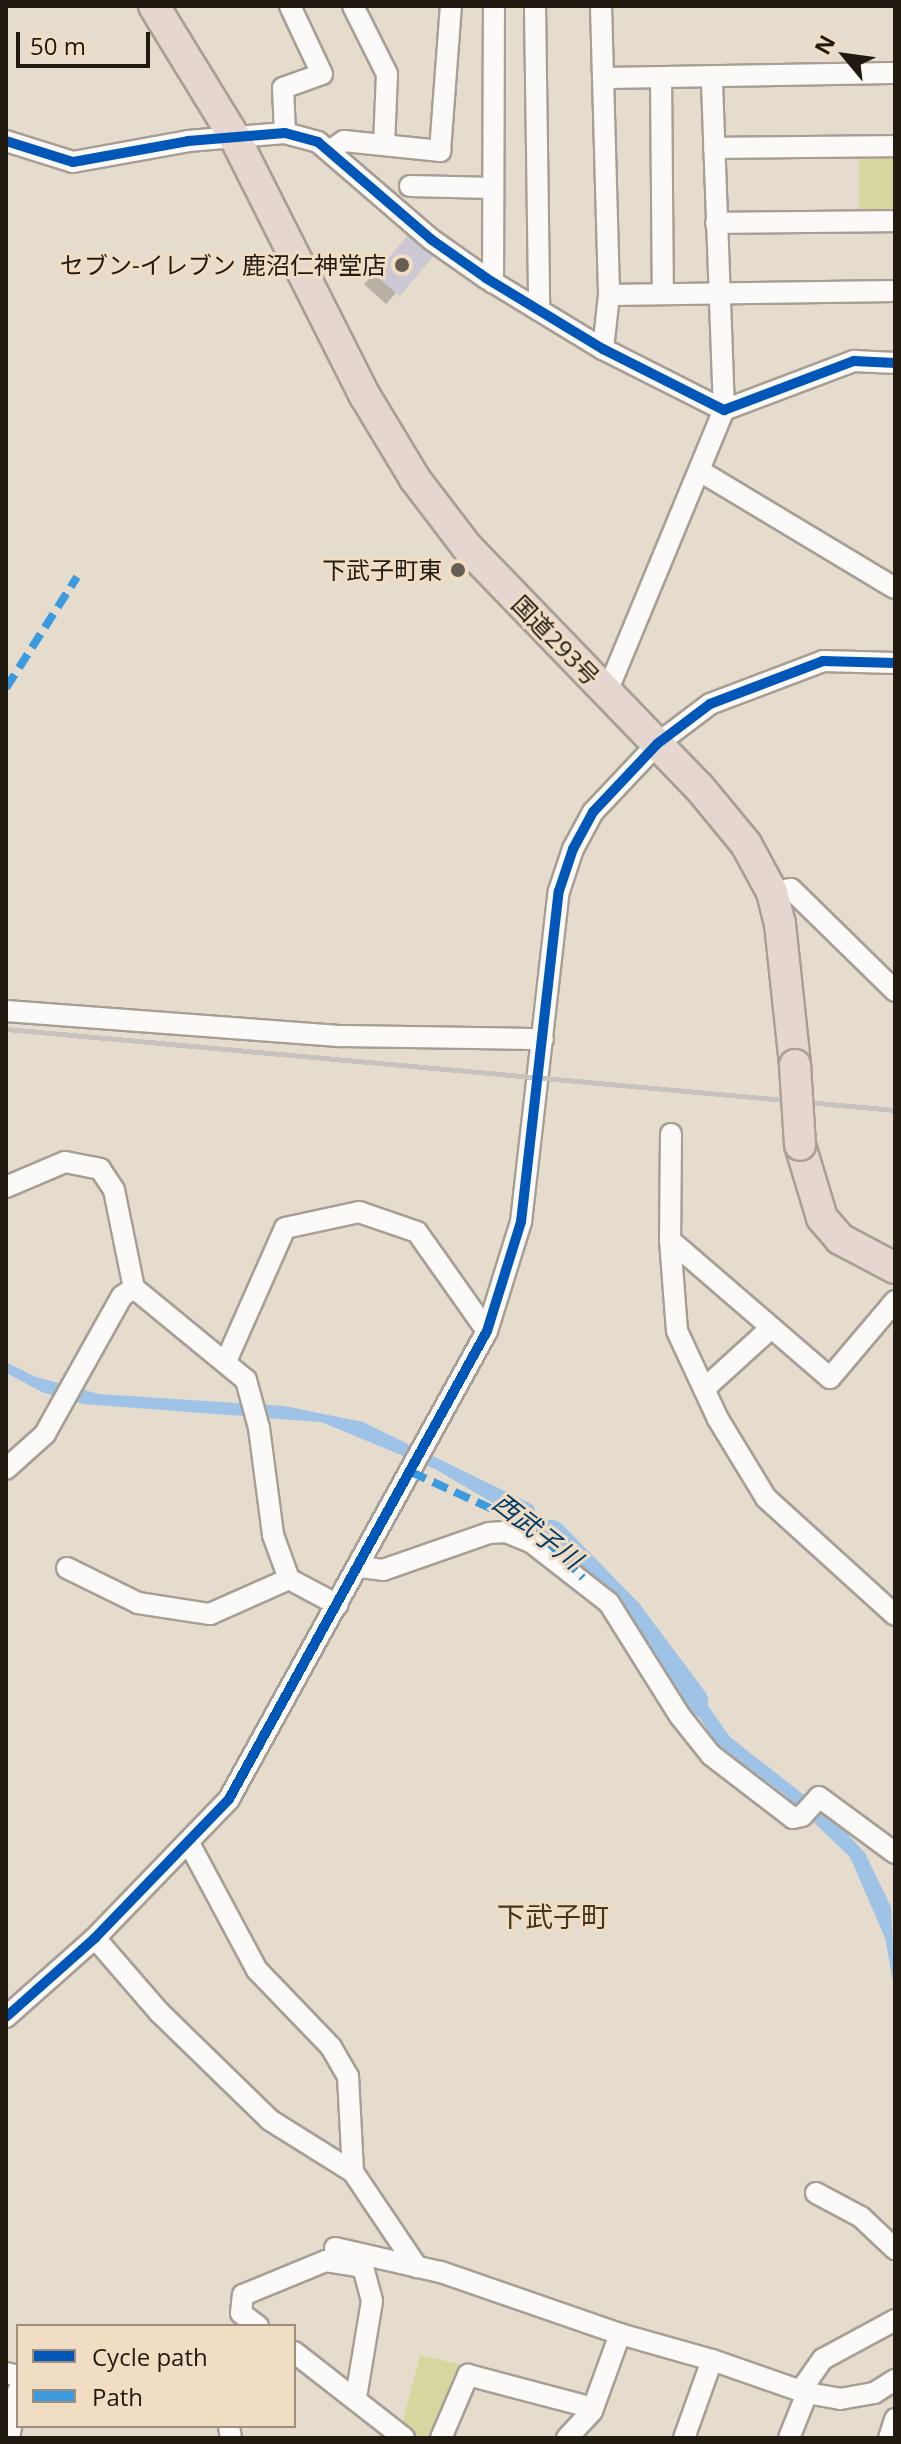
<!DOCTYPE html>
<html>
<head>
<meta charset="utf-8">
<style>
	body { margin:0 }
	#map { position:relative; width:901px; height:2444px; overflow:hidden; background:#e6dcce; font-family:"Open Sans","Noto Sans JP",sans-serif }
	div>[style] { position:absolute }
	.green>* { inset:0; background:#d6d79f; transform-origin:0 0 }
	.water>* { inset:0; background:#9ec3e6 }
	.shadow>* { inset:0; background:#0003 }
	.river>* { height:32px; margin:-16px; padding:0 16px; transform-origin:16px; border-radius:16px; background:#9ec3e6 }
	.building>* { inset:0; background:#cdc9d4; transform-origin:0 0 }
	.roads { filter:drop-shadow(2px 0 #a79f94) drop-shadow(-2px 0 #a79f94) drop-shadow(0 2px #a79f94) drop-shadow(0 -2px #a79f94) }
	.minor>* { height:20px; margin:-10px; padding:0 10px; transform-origin:10px; border-radius:10px; background:#fbfaf8 }
	.highway>* { height:30px; margin:-15px; padding:0 15px; transform-origin:15px; border-radius:15px; background:#e5d6d0 }
	.rail>* { height:5px; margin:-2.5px; padding:0 2.5px; transform-origin:2.5px; border-radius:2.5px; background:#c7c4c0 }
	.bridges { filter:drop-shadow(2px 0 #b19e92) drop-shadow(-2px 0 #b19e92) drop-shadow(0 2px #b19e92) drop-shadow(0 -2px #b19e92) }
	.highway-bridge>* { height:30px; margin:-15px; padding:0 15px; transform-origin:15px; border-radius:15px; background:#e5d6d0 }
	.quiet>* { height:8px; margin-top:-4px; transform-origin:0; background:repeating-linear-gradient(90deg,#3c9bde 0 16px,transparent 0 24px) }
	.cycleway>* { height:10px; margin:-5px; padding:0 5px; transform-origin:5px; border-radius:5px; background:#0057b8 }
	.dots>* { width:22px; height:22px; translate:-50% -50%; box-sizing:border-box; border:4px solid #f0ddc3; border-radius:50% }
	span { translate:-50% -50%; white-space:nowrap; text-align:center; line-height:1.15; -webkit-text-stroke:6px #f0ddc3; paint-order:stroke }
	.poi-label { font-size:24px; color:#211a11 }
	.right { translate:-100% -50%; text-align:right }
	.street-label { font-size:24px; color:#211a11 }
	.water-label { font-size:26px; color:#053d6a; font-style:italic }
	.quarter-label { font-size:28px; color:#453620 }
	.frame { position:absolute; inset:0; border:8px solid #211a11; pointer-events:none }
	.legend { position:absolute; left:16px; top:2324px; width:280px; height:104px; box-sizing:border-box; background:#f0ddc3; border:2px solid #9d8f7c; margin:0; padding:10px 14px; list-style:none; font-size:24px; color:#211a11 }
	.legend li { display:flex; align-items:center; gap:16px; height:40px }
	.legend b { width:40px; border:2px solid #9d8f7c }
	.north { position:absolute; left:805px; top:16px; width:80px; height:80px; -webkit-text-stroke:6px #f0ddc3; paint-order:stroke; rotate:299deg; font-size:22px; font-weight:700; line-height:32px; text-align:center; color:#211a11 }
	.north::after { content:''; display:block; margin:auto; width:28px; height:36px; background:#211a11; clip-path:polygon(50% 0,100% 100%,50% 72%,0 100%) }
	.scale { position:absolute; left:16px; top:32px; width:134px; height:36px; box-sizing:border-box; border:4px solid #211a11; border-top:0; padding-left:10px; font-size:24px; line-height:28px; white-space:nowrap; color:#211a11; -webkit-text-stroke:6px #f0ddc3; paint-order:stroke }
</style>
</head>
<body>
<div id="map">
	<div class="green">
		<div style="left:895px;top:153px;width:59px;height:36px;rotate:90deg"></div>
		<div style="clip-path:polygon(420px 2355px,462px 2365px,438px 2438px,415px 2438px,402px 2424px)"></div>
	</div>
	<div class="water">
		<div style="clip-path:polygon(6px 1362px,36px 1377px,99px 1394px,284px 1406px,363px 1422px,533px 1505px,537px 1516px,631px 1596px,730px 1737px,832px 1817px,865px 1853px,891px 1907px,895px 1992px,885px 1938px,850px 1857px,785px 1795px,717px 1745px,635px 1617px,590px 1569px,527px 1523px,435px 1469px,321px 1422px,83px 1404px,42px 1392px,6px 1373px)"></div>
	</div>
	<div class="shadow">
		<div style="clip-path:polygon(408px 238px,395px 294px,386px 304px,364px 284px)"></div>
	</div>
	<div class="river">
		<div style="left:551px;top:1536px;width:109px;rotate:45.7deg"></div>
		<div style="left:627px;top:1614px;width:109px;rotate:53.2deg"></div>
	</div>
	<div class="building">
		<div style="left:408px;top:235px;width:33px;height:52px;rotate:40deg"></div>
	</div>
	<div class="roads">
		<div class="minor">
			<div style="left:353px;top:6px;width:76px;rotate:63.4deg"></div>
			<div style="left:387px;top:74px;width:71px;rotate:92.4deg"></div>
			<div style="left:535px;top:6px;width:304px;rotate:89.2deg"></div>
			<div style="left:601px;top:6px;width:289px;rotate:88.4deg"></div>
			<div style="left:609px;top:295px;width:54px;rotate:96.3deg"></div>
			<div style="left:661px;top:77px;width:217px;rotate:89.5deg"></div>
			<div style="left:603px;top:78px;width:292px;rotate:-1deg"></div>
			<div style="left:285px;top:133px;width:45px;rotate:-92.5deg"></div>
			<div style="left:283px;top:88px;width:41px;rotate:-19.7deg"></div>
			<div style="left:322px;top:74px;width:75px;rotate:-115.2deg"></div>
			<div style="left:6px;top:141px;width:70px;rotate:17.4deg"></div>
			<div style="left:73px;top:162px;width:117px;rotate:-10.3deg"></div>
			<div style="left:188px;top:141px;width:97px;rotate:-4.7deg"></div>
			<div style="left:285px;top:133px;width:34px;rotate:15deg"></div>
			<div style="left:318px;top:142px;width:150px;rotate:40.7deg"></div>
			<div style="left:432px;top:240px;width:66px;rotate:35.1deg"></div>
			<div style="left:486px;top:278px;width:137px;rotate:31.3deg"></div>
			<div style="left:603px;top:349px;width:136px;rotate:26.8deg"></div>
			<div style="left:724px;top:410px;width:139px;rotate:-20.7deg"></div>
			<div style="left:854px;top:361px;width:41px;rotate:2.8deg"></div>
			<div style="left:714px;top:148px;width:181px;rotate:-0.6deg"></div>
			<div style="left:329px;top:151px;width:18px;rotate:-34deg"></div>
			<div style="left:344px;top:141px;width:97px;rotate:5.9deg"></div>
			<div style="left:440px;top:151px;width:145px;rotate:-85.7deg"></div>
			<div style="left:410px;top:186px;width:83px;rotate:1.4deg"></div>
			<div style="left:716px;top:223px;width:179px;rotate:-0.6deg"></div>
			<div style="left:493px;top:283px;width:277px;rotate:-89.8deg"></div>
			<div style="left:609px;top:295px;width:286px;rotate:-0.8deg"></div>
			<div style="left:700px;top:471px;width:227px;rotate:31deg"></div>
			<div style="left:607px;top:692px;width:305px;rotate:-67.5deg"></div>
			<div style="left:724px;top:410px;width:334px;rotate:-92.1deg"></div>
			<div style="left:772px;top:892px;width:19px;rotate:-9deg"></div>
			<div style="left:791px;top:889px;width:146px;rotate:44.4deg"></div>
			<div style="left:6px;top:1011px;width:337px;rotate:4.3deg"></div>
			<div style="left:342px;top:1036px;width:201px;rotate:0.9deg"></div>
			<div style="left:671px;top:1134px;width:106px;rotate:90.5deg"></div>
			<div style="left:670px;top:1240px;width:91px;rotate:85.6deg"></div>
			<div style="left:677px;top:1331px;width:97px;rotate:65deg"></div>
			<div style="left:718px;top:1419px;width:92px;rotate:58.7deg"></div>
			<div style="left:766px;top:1498px;width:174px;rotate:42.2deg"></div>
			<div style="left:6px;top:1187px;width:64px;rotate:-23deg"></div>
			<div style="left:65px;top:1162px;width:36px;rotate:11deg"></div>
			<div style="left:100px;top:1169px;width:25px;rotate:56deg"></div>
			<div style="left:114px;top:1190px;width:100px;rotate:78.5deg"></div>
			<div style="left:134px;top:1288px;width:14px;rotate:146deg"></div>
			<div style="left:122px;top:1296px;width:158px;rotate:119.2deg"></div>
			<div style="left:45px;top:1434px;width:52px;rotate:138.1deg"></div>
			<div style="left:670px;top:1240px;width:211px;rotate:40.8deg"></div>
			<div style="left:830px;top:1378px;width:101px;rotate:-49.8deg"></div>
			<div style="left:134px;top:1288px;width:145px;rotate:39.4deg"></div>
			<div style="left:246px;top:1380px;width:50px;rotate:74.8deg"></div>
			<div style="left:259px;top:1428px;width:108px;rotate:82.5deg"></div>
			<div style="left:273px;top:1535px;width:47px;rotate:70deg"></div>
			<div style="left:289px;top:1579px;width:55px;rotate:28deg"></div>
			<div style="left:227px;top:1359px;width:143px;rotate:-66.1deg"></div>
			<div style="left:285px;top:1228px;width:76px;rotate:-12.2deg"></div>
			<div style="left:359px;top:1212px;width:61px;rotate:19deg"></div>
			<div style="left:417px;top:1232px;width:121px;rotate:54.7deg"></div>
			<div style="left:704px;top:1389px;width:91px;rotate:-42.3deg"></div>
			<div style="left:360px;top:1567px;width:23px;rotate:7deg"></div>
			<div style="left:383px;top:1570px;width:112px;rotate:-19.2deg"></div>
			<div style="left:489px;top:1533px;width:17px;rotate:-3deg"></div>
			<div style="left:506px;top:1532px;width:27px;rotate:22deg"></div>
			<div style="left:531px;top:1542px;width:99px;rotate:38deg"></div>
			<div style="left:609px;top:1603px;width:133px;rotate:57.9deg"></div>
			<div style="left:680px;top:1716px;width:50px;rotate:51.5deg"></div>
			<div style="left:711px;top:1755px;width:103px;rotate:37.5deg"></div>
			<div style="left:793px;top:1818px;width:9px;rotate:-13deg"></div>
			<div style="left:802px;top:1816px;width:25px;rotate:-48deg"></div>
			<div style="left:819px;top:1797px;width:94px;rotate:36.4deg"></div>
			<div style="left:67px;top:1568px;width:79px;rotate:26.2deg"></div>
			<div style="left:138px;top:1603px;width:73px;rotate:8.7deg"></div>
			<div style="left:210px;top:1614px;width:86px;rotate:-23.9deg"></div>
			<div style="left:190px;top:1845px;width:142px;rotate:61.8deg"></div>
			<div style="left:257px;top:1970px;width:107px;rotate:46.1deg"></div>
			<div style="left:331px;top:2047px;width:34px;rotate:60deg"></div>
			<div style="left:348px;top:2076px;width:96px;rotate:87deg"></div>
			<div style="left:95px;top:1938px;width:99px;rotate:49.1deg"></div>
			<div style="left:160px;top:2013px;width:153px;rotate:44.2deg"></div>
			<div style="left:270px;top:2120px;width:98px;rotate:32.1deg"></div>
			<div style="left:353px;top:2172px;width:115px;rotate:56deg"></div>
			<div style="left:6px;top:2017px;width:119px;rotate:-41.6deg"></div>
			<div style="left:95px;top:1938px;width:193px;rotate:-46deg"></div>
			<div style="left:229px;top:1799px;width:534px;rotate:-61.13deg"></div>
			<div style="left:487px;top:1331px;width:114px;rotate:-72.7deg"></div>
			<div style="left:521px;top:1222px;width:333px;rotate:-83.5deg"></div>
			<div style="left:559px;top:891px;width:44px;rotate:-71.6deg"></div>
			<div style="left:573px;top:849px;width:42px;rotate:-61.6deg"></div>
			<div style="left:593px;top:812px;width:93px;rotate:-46.7deg"></div>
			<div style="left:657px;top:744px;width:66px;rotate:-37deg"></div>
			<div style="left:710px;top:704px;width:121px;rotate:-20.8deg"></div>
			<div style="left:823px;top:661px;width:72px;rotate:1.6deg"></div>
			<div style="left:816px;top:2193px;width:51px;rotate:28.1deg"></div>
			<div style="left:861px;top:2217px;width:47px;rotate:43.3deg"></div>
			<div style="left:335px;top:2248px;width:109px;rotate:12.8deg"></div>
			<div style="left:441px;top:2272px;width:189px;rotate:19.1deg"></div>
			<div style="left:258px;top:2326px;width:21px;rotate:-143deg"></div>
			<div style="left:241px;top:2313px;width:18px;rotate:-84deg"></div>
			<div style="left:243px;top:2295px;width:90px;rotate:-22.3deg"></div>
			<div style="left:326px;top:2261px;width:37px;rotate:9deg"></div>
			<div style="left:363px;top:2267px;width:35px;rotate:75deg"></div>
			<div style="left:372px;top:2301px;width:98px;rotate:99.4deg"></div>
			<div style="left:294px;top:2352px;width:140px;rotate:38deg"></div>
			<div style="left:712px;top:2360px;width:101px;rotate:19.2deg"></div>
			<div style="left:6px;top:2373px;width:12px;rotate:14deg"></div>
			<div style="left:801px;top:2390px;width:38px;rotate:-55deg"></div>
			<div style="left:823px;top:2359px;width:82px;rotate:-28.4deg"></div>
			<div style="left:229px;top:2426px;width:12px;rotate:81deg"></div>
			<div style="left:9px;top:2438px;width:48px;rotate:-79.2deg"></div>
			<div style="left:441px;top:2438px;width:69px;rotate:-66.8deg"></div>
			<div style="left:468px;top:2375px;width:129px;rotate:14.8deg"></div>
			<div style="left:567px;top:2438px;width:37px;rotate:-47deg"></div>
			<div style="left:592px;top:2411px;width:82px;rotate:-70deg"></div>
			<div style="left:620px;top:2334px;width:96px;rotate:15.8deg"></div>
			<div style="left:712px;top:2360px;width:83px;rotate:109.7deg"></div>
			<div style="left:789px;top:2438px;width:48px;rotate:-68.2deg"></div>
			<div style="left:807px;top:2393px;width:34px;rotate:10deg"></div>
			<div style="left:840px;top:2399px;width:35px;rotate:-10deg"></div>
			<div style="left:874px;top:2393px;width:25px;rotate:-32deg"></div>
			<div style="left:889px;top:2438px;width:20px;rotate:-72deg"></div>
		</div>
		<div class="highway">
			<div style="left:154px;top:6px;width:155px;rotate:58.5deg"></div>
			<div style="left:235px;top:138px;width:289px;rotate:63.3deg"></div>
			<div style="left:365px;top:396px;width:97px;rotate:58.9deg"></div>
			<div style="left:415px;top:479px;width:86px;rotate:52.6deg"></div>
			<div style="left:467px;top:547px;width:334px;rotate:46deg"></div>
			<div style="left:699px;top:787px;width:74px;rotate:50.5deg"></div>
			<div style="left:746px;top:844px;width:55px;rotate:61.6deg"></div>
			<div style="left:772px;top:892px;width:33px;rotate:76deg"></div>
			<div style="left:780px;top:924px;width:142px;rotate:83.9deg"></div>
			<div style="left:800px;top:1145px;width:76px;rotate:73.2deg"></div>
			<div style="left:822px;top:1218px;width:28px;rotate:49deg"></div>
			<div style="left:840px;top:1239px;width:62px;rotate:27.8deg"></div>
		</div>
	</div>
	<div class="rail">
		<div style="left:6px;top:1029px;width:893px;rotate:5.21deg"></div>
	</div>
	<div class="bridges">
		<div class="highway-bridge">
			<div style="left:795px;top:1065px;width:80px;rotate:86.4deg"></div>
		</div>
	</div>
	<div class="quiet">
		<div style="left:6px;top:688px;width:132px;rotate:-57.4deg"></div>
		<div style="left:411px;top:1472px;width:101px;rotate:24.5deg"></div>
		<div style="left:503px;top:1514px;width:53px;rotate:31.9deg"></div>
		<div style="left:548px;top:1542px;width:50px;rotate:45.8deg"></div>
	</div>
	<div class="cycleway">
		<div style="left:6px;top:141px;width:70px;rotate:17.4deg"></div>
		<div style="left:73px;top:162px;width:117px;rotate:-10.3deg"></div>
		<div style="left:188px;top:141px;width:97px;rotate:-4.7deg"></div>
		<div style="left:285px;top:133px;width:34px;rotate:15deg"></div>
		<div style="left:318px;top:142px;width:150px;rotate:40.7deg"></div>
		<div style="left:432px;top:240px;width:66px;rotate:35.1deg"></div>
		<div style="left:486px;top:278px;width:137px;rotate:31.3deg"></div>
		<div style="left:603px;top:349px;width:136px;rotate:26.8deg"></div>
		<div style="left:724px;top:410px;width:139px;rotate:-20.7deg"></div>
		<div style="left:854px;top:361px;width:41px;rotate:2.8deg"></div>
		<div style="left:6px;top:2017px;width:119px;rotate:-41.6deg"></div>
		<div style="left:95px;top:1938px;width:193px;rotate:-46deg"></div>
		<div style="left:229px;top:1799px;width:534px;rotate:-61.13deg"></div>
		<div style="left:487px;top:1331px;width:114px;rotate:-72.7deg"></div>
		<div style="left:521px;top:1222px;width:333px;rotate:-83.5deg"></div>
		<div style="left:559px;top:891px;width:44px;rotate:-71.6deg"></div>
		<div style="left:573px;top:849px;width:42px;rotate:-61.6deg"></div>
		<div style="left:593px;top:812px;width:93px;rotate:-46.7deg"></div>
		<div style="left:657px;top:744px;width:66px;rotate:-37deg"></div>
		<div style="left:710px;top:704px;width:121px;rotate:-20.8deg"></div>
		<div style="left:823px;top:661px;width:72px;rotate:1.6deg"></div>
	</div>
	<div class="dots">
		<div style="left:402px;top:265px;background:#665e53"></div>
		<div style="left:458px;top:570px;background:#665e53"></div>
	</div>
	<div class="poi-label">
		<span class="right" style="left:386px;top:265px">セブン-イレブン 鹿沼仁神堂店</span>
		<span class="right" style="left:442px;top:570px">下武子町東</span>
	</div>
	<div class="street-label">
		<span style="left:556px;top:640px;rotate:46deg">国道293号</span>
	</div>
	<div class="water-label">
		<span style="left:537px;top:1531px;rotate:38deg">西武子川</span>
	</div>
	<div class="quarter-label">
		<span style="left:553px;top:1916px">下武子町</span>
	</div>
	<div class="frame"></div>
	<ul class="legend">
	<li><b style="height:10px;background:#0057b8"></b>Cycle path</li>
	<li><b style="height:10px;background:#3c9bde"></b>Path</li>
	</ul>
	<div class="north">N</div>
	<div class="scale">50 m</div>
</div>
</body>
</html>
